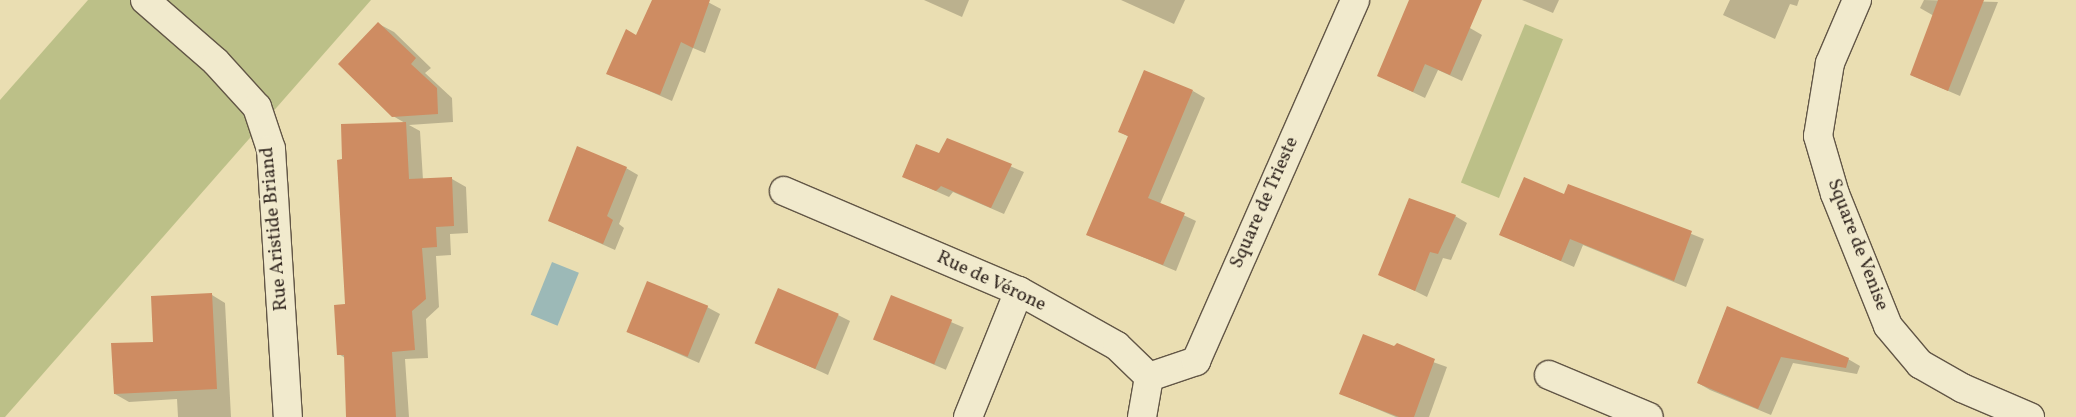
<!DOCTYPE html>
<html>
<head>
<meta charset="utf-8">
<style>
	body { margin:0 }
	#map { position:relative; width:2076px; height:417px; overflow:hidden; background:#eadeb2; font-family:Vollkorn,serif }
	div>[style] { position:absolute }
	.green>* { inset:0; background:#bcc088; transform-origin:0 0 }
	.water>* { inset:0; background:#9cb9b7; transform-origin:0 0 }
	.shadow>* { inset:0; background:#0003; transform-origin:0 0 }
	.building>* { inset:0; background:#ce8c62; transform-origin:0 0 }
	.roads { filter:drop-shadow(1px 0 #625646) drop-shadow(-1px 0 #625646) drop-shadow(0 1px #625646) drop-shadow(0 -1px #625646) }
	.minor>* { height:28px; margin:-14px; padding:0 14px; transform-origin:14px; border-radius:14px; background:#f1eacd }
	span { translate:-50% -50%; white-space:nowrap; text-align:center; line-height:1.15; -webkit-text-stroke:4.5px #f1eacd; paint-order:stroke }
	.street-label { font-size:19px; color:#342922 }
</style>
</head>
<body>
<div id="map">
	<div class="green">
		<div style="clip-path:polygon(88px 0,371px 0,5px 417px,0 417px,0 100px)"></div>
		<div style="left:1525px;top:24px;width:41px;height:171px;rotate:22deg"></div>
	</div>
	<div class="water">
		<div style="left:552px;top:262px;width:29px;height:57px;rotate:22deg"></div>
	</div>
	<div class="shadow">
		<div style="clip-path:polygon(653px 0,704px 0,721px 9px,705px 53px,693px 48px,672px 101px,608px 73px,637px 37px)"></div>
		<div style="clip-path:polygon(924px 0,969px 0,962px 17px)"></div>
		<div style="clip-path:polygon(1121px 0,1185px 0,1174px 24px)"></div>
		<div style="clip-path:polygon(1522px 0,1559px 0,1553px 13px)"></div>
		<div style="clip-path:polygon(1730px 0,1799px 0,1797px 6px,1790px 4px,1775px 39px,1723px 15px)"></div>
		<div style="clip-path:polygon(1924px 0,1998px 2px,1960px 96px,1911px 75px,1934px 16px,1920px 8px)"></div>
		<div style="clip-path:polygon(379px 24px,394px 32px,431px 68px,425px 73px,452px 98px,453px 122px,409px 125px,420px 131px,423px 180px,452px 179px,466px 187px,468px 233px,450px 234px,451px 255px,436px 256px,439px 307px,426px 319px,428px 358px,405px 359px,409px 417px,348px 417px,345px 358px,339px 354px,346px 305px,344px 161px,405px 123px,393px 116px)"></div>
		<div style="clip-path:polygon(1470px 28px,1482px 35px,1462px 81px,1438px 70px,1425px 98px,1379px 76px)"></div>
		<div style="clip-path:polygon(1193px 91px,1205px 98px,1160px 204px,1196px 221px,1176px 271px,1088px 234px,1129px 137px,1120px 132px)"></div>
		<div style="clip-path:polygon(948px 140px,1024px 172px,1004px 214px,953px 192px,949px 197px,904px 177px,940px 155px)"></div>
		<div style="clip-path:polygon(626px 168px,638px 175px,619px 224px,624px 228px,615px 250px,550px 221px)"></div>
		<div style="clip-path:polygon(1569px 185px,1704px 239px,1686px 287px,1583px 245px,1574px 267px,1501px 235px,1564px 196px)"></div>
		<div style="clip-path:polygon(1455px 216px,1467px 223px,1451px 260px,1443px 258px,1427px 297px,1391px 279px)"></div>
		<div style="clip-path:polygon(212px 295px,225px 303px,231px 417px,178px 417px,177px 399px,129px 402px,115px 394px,154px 343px)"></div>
		<div style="left:892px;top:297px;width:78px;height:46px;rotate:23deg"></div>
		<div style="clip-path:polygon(707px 307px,720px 314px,699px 363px,627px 331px)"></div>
		<div style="clip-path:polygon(1727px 307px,1848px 359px,1860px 366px,1857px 374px,1793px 363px,1771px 415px,1710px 390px,1698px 383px)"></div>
		<div style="clip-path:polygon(838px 315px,850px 321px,828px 375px,756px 342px)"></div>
		<div style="clip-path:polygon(1394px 348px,1447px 367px,1429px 417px,1396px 417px,1341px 394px)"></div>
	</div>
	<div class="building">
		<div style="clip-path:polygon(652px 0,710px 0,693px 48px,681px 42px,660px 95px,606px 74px,626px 29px,636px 35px)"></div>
		<div style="clip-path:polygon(1409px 0,1482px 0,1450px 75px,1425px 64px,1413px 92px,1377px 76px)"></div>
		<div style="clip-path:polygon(1938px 0,1984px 0,1948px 91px,1910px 75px)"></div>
		<div style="clip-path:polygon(378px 22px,416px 58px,411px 64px,437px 88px,438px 114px,392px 117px,338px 64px)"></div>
		<div style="clip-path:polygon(1144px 70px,1193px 90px,1148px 198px,1185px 213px,1163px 265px,1086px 235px,1128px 136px,1118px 132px)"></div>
		<div style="clip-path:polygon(406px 122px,409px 179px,452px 177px,454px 226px,436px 227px,437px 247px,422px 248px,426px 299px,412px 311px,415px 350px,392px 352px,396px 417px,346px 417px,344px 355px,337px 355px,334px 305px,345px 304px,337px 160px,342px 159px,341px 124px)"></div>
		<div style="clip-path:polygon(947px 138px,1012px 164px,991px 208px,941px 186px,936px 191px,902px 177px,916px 144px,939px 153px)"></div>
		<div style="clip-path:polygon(577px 146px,627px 167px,607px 216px,613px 220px,603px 244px,548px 221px)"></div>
		<div style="clip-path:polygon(1524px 177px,1564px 194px,1568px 184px,1692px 231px,1674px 281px,1570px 239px,1561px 261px,1499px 235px)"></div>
		<div style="clip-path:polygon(1409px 198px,1456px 215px,1438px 254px,1430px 252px,1415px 291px,1378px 275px)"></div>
		<div style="left:647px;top:281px;width:66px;height:55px;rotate:22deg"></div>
		<div style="left:778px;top:288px;width:66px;height:60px;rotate:23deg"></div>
		<div style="clip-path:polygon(212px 293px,217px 389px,114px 394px,111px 343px,153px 342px,151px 296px)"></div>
		<div style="left:891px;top:295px;width:66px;height:48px;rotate:22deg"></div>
		<div style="clip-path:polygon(1727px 306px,1849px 358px,1846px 368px,1781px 357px,1758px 409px,1697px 383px)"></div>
		<div style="clip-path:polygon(1363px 334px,1394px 346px,1397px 343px,1435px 359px,1414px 417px,1399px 417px,1339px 394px)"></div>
	</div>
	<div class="roads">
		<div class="minor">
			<div style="left:145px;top:0;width:94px;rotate:41.1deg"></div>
			<div style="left:216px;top:62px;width:61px;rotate:47.7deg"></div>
			<div style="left:257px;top:107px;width:44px;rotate:71.6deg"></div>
			<div style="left:271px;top:149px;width:269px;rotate:86.4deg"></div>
			<div style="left:1857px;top:0;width:69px;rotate:113.2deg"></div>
			<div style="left:1830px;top:63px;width:74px;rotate:99.3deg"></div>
			<div style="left:1818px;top:136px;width:60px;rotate:73.7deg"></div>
			<div style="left:1835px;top:194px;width:142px;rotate:68.1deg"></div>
			<div style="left:1888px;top:326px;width:50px;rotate:49.9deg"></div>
			<div style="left:1920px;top:364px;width:48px;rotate:29.7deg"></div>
			<div style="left:1962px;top:388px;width:74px;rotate:23.1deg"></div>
			<div style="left:784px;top:191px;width:255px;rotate:23.1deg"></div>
			<div style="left:1019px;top:291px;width:112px;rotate:29.3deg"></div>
			<div style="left:1117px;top:346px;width:45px;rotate:44.1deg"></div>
			<div style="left:1149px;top:377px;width:41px;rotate:99.9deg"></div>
			<div style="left:1549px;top:375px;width:108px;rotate:22.8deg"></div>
			<div style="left:1149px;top:377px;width:50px;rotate:-18.8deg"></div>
			<div style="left:1196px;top:361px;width:394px;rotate:-66.2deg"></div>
			<div style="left:968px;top:417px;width:136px;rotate:-68deg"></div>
		</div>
	</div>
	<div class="street-label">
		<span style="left:1265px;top:203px;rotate:-66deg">Square de Trieste</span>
		<span style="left:275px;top:229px;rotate:-95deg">Rue Aristide Briand</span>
		<span style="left:1857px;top:245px;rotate:69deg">Square de Venise</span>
		<span style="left:991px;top:282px;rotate:25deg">Rue de Vérone</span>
	</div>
</div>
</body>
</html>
